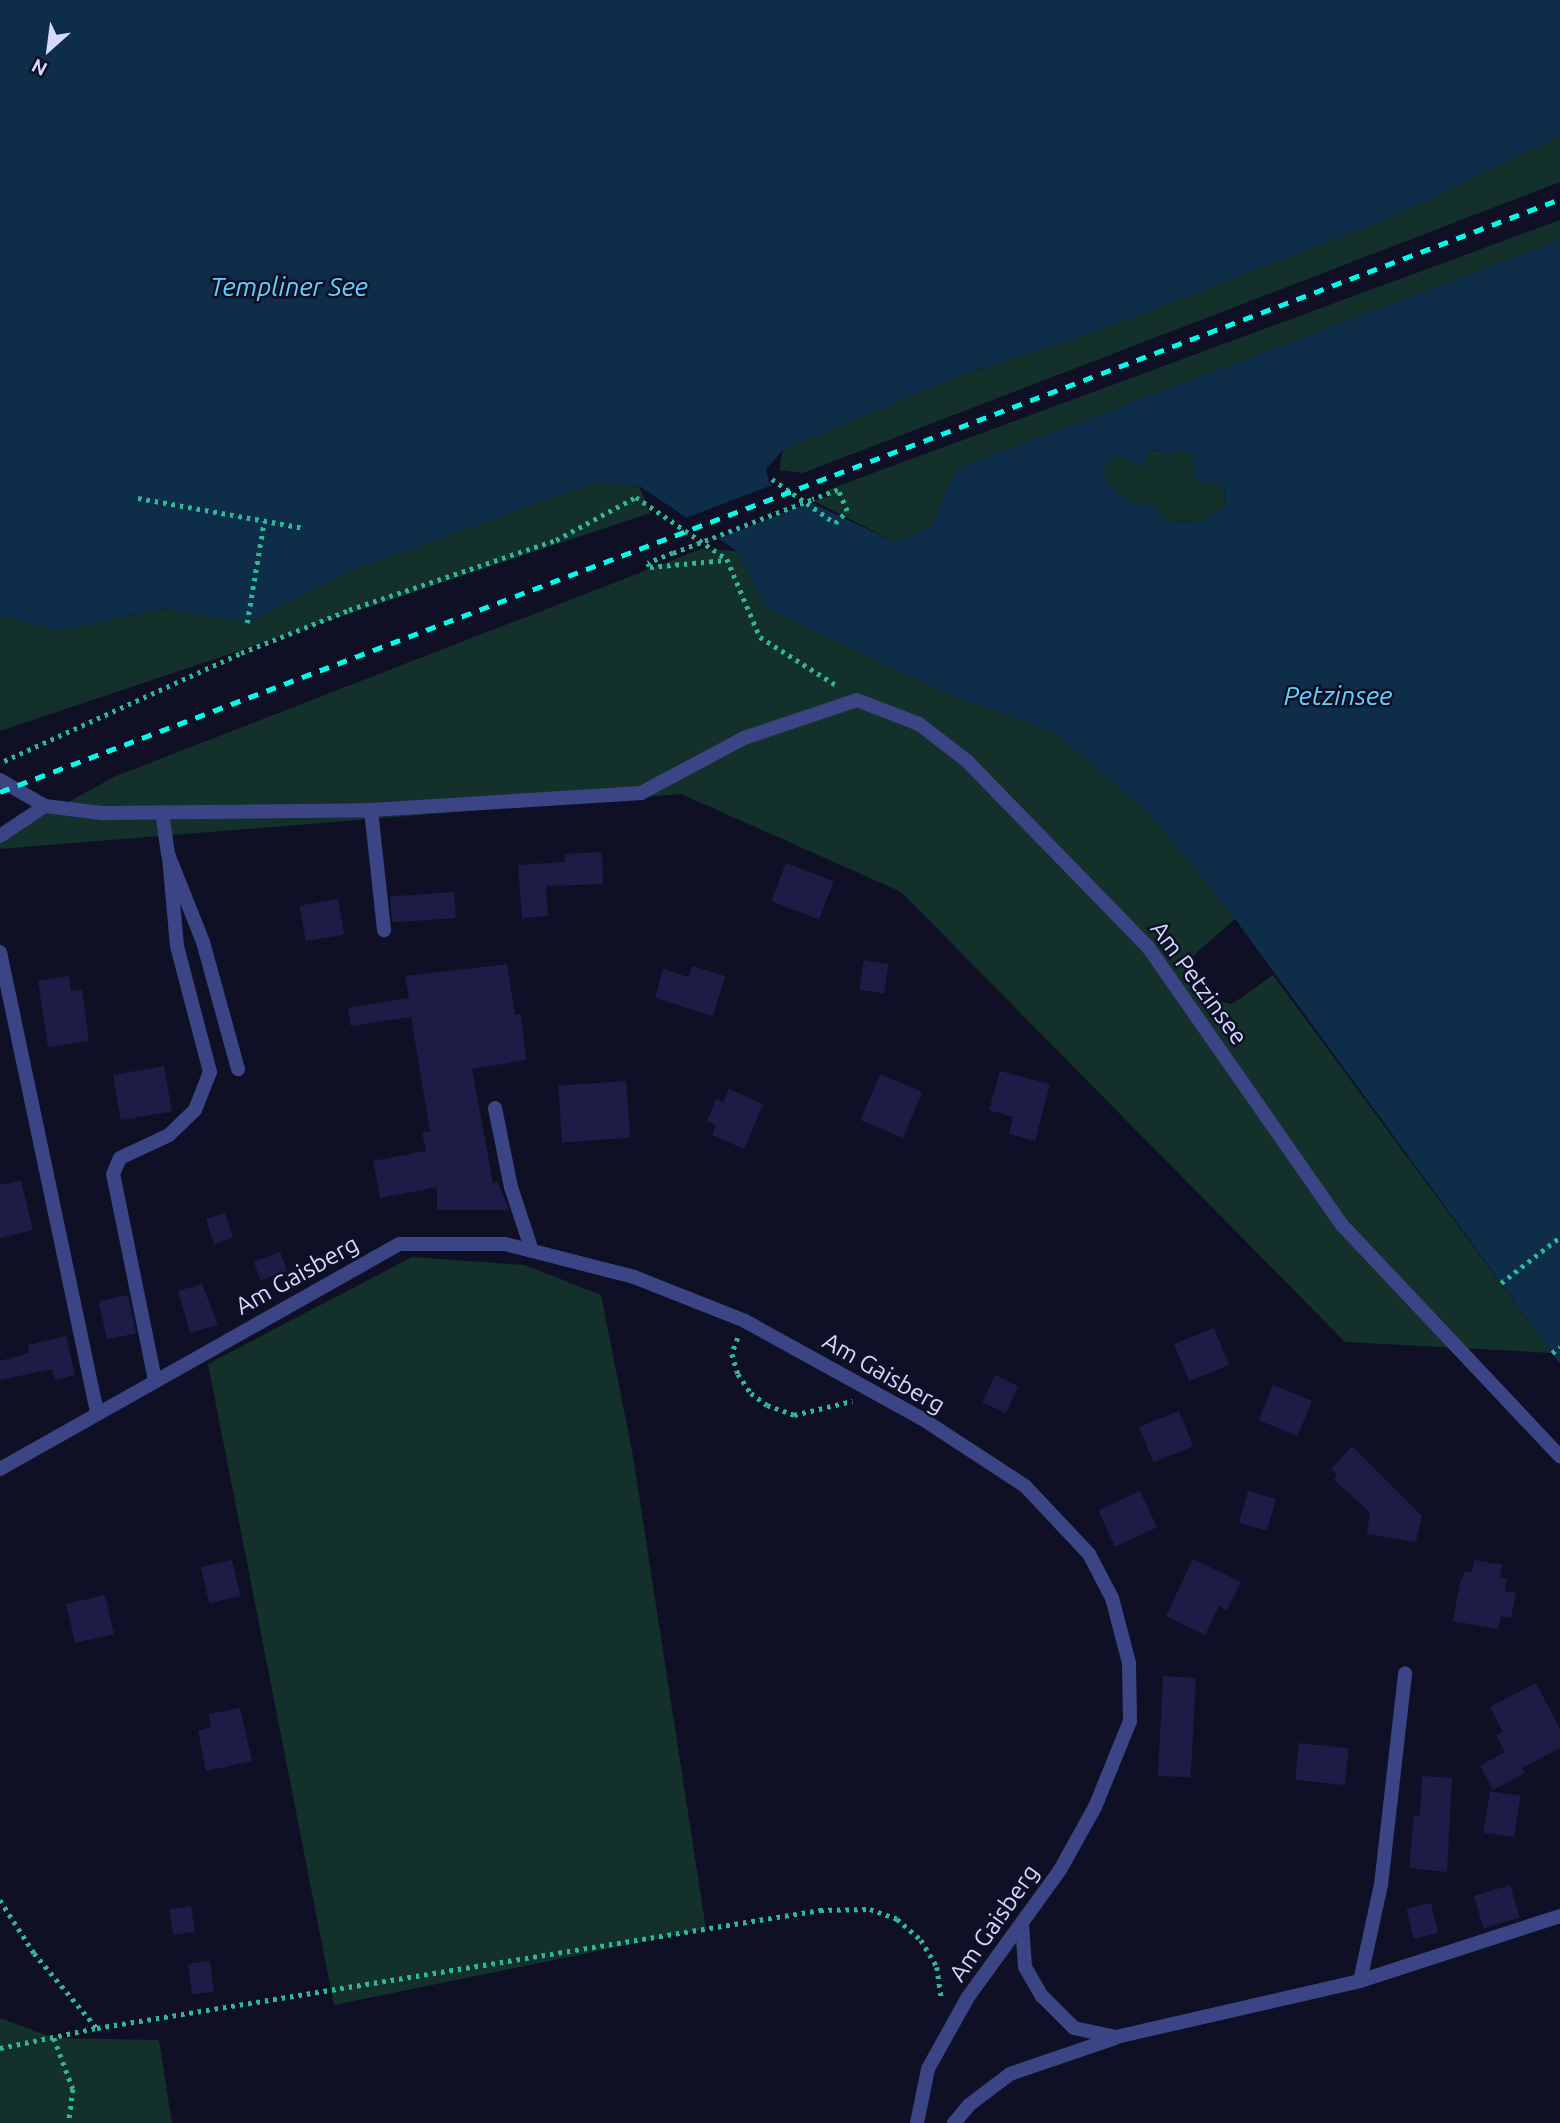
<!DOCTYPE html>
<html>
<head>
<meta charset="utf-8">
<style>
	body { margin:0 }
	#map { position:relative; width:1560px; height:2123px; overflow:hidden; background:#0f1026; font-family:Ubuntu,sans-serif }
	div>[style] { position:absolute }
	.green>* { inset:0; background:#13302a }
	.water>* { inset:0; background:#0d2d48 }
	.pier>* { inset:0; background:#0f1026 }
	.building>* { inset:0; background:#1d1c47; transform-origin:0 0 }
	.path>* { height:4.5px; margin-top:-2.25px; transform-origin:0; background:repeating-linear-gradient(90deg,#30b797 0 3.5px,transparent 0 8.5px) }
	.lane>* { height:14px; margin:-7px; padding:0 7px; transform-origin:7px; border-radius:7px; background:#3b4585 }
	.street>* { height:14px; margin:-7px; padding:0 7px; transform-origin:7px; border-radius:7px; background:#3b4585 }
	.rail>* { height:5px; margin-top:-2.5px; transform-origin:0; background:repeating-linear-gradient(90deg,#03fde9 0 10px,transparent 0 19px) }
	.path-bridge>* { height:4.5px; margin-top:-2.25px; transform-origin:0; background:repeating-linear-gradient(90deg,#30b797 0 3.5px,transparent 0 8.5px) }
	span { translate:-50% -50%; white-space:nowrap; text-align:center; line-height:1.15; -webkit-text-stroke:5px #0f1026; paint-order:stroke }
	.street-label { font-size:24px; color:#d5d8ff }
	.water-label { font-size:26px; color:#64d2fe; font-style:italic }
	.north { position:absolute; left:14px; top:14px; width:70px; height:70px; -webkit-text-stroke:5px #0f1026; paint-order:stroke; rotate:208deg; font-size:19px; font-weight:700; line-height:28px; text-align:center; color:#d5d8ff }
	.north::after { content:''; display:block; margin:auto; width:24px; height:32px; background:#d5d8ff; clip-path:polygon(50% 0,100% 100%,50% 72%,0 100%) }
</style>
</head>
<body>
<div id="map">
	<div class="green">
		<div style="clip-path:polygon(1560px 136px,1560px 182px,803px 473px,779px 470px,783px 450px,953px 378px,1100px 330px,1390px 218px)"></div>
		<div style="clip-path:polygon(1560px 220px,1560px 240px,956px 469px,933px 525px,895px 542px,814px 501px,829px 496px,827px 490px)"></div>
		<div style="clip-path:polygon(1175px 450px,1193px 454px,1205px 484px,1218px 481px,1224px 488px,1225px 505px,1202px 522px,1166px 521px,1150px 504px,1133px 504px,1109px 486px,1102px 467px,1115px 455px,1142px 466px,1150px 451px)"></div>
		<div style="clip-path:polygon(597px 482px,639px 486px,650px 513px,0 731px,0 616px,60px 631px,164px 608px,247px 623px,352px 570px)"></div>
		<div style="clip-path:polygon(701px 549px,737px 551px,767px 608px,947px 694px,1052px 731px,1149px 813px,1235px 919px,1196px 953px,1188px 971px,1198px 989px,1211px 999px,1232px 1004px,1273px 975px,1552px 1353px,1345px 1342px,901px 892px,681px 794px,0 849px,0 839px,116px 776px)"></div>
		<div style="clip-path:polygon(412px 1257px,525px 1265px,601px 1295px,633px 1456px,706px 1929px,334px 2005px,208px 1364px)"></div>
		<div style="clip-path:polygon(0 2018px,54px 2038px,159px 2040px,172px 2123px,0 2123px)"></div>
	</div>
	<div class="water">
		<div style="clip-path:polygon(evenodd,0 0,1560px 0,1560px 136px,1390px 218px,1100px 330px,953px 378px,783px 450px,766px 469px,769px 483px,895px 542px,933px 525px,956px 469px,1560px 240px,1560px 1364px,1235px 919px,1149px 813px,1052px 731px,947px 694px,766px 608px,737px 551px,639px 486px,597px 482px,352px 570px,247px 623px,164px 608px,60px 631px,0 616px,0 0,1158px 450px,1168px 459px,1175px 450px,1193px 454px,1195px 479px,1205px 484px,1218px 482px,1224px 488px,1225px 505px,1202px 522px,1166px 521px,1150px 504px,1133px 504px,1109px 486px,1102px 467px,1116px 455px,1142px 467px,1150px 451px,1158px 450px)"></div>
	</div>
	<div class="pier">
		<div style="clip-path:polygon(778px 483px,814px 501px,714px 540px,683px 519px)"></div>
	</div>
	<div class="building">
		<div style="clip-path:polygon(602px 852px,603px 884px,546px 886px,548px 916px,522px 918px,518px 865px,565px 862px,565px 854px)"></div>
		<div style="left:786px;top:863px;width:51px;height:41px;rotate:21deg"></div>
		<div style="left:454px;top:892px;width:26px;height:64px;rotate:86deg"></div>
		<div style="left:338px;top:899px;width:36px;height:39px;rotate:80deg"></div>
		<div style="left:864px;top:960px;width:25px;height:30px;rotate:9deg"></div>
		<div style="clip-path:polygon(507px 964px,515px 1015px,521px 1014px,526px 1060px,472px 1069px,493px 1183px,498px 1183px,509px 1210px,437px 1210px,437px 1187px,380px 1198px,373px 1161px,426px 1151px,422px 1132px,430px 1131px,411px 1017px,351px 1026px,348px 1008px,409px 998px,405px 976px)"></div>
		<div style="clip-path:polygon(692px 966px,725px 976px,713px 1016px,655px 998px,663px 969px,688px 977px)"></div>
		<div style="clip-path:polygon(69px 976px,71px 991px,82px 990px,89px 1041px,48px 1047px,38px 981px)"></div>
		<div style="left:164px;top:1066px;width:46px;height:52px;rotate:80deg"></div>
		<div style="clip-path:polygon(1000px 1071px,1050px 1084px,1035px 1141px,1009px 1134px,1013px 1117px,989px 1110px)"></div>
		<div style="left:880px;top:1074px;width:46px;height:50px;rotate:23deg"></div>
		<div style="left:626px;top:1081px;width:57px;height:68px;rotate:86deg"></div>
		<div style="clip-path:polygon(729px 1089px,763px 1104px,744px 1149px,712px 1135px,716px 1125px,707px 1121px,716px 1099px,723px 1102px)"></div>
		<div style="clip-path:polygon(21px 1180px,33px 1230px,0 1238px,0 1185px)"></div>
		<div style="left:225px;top:1213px;width:26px;height:20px;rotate:72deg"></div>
		<div style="left:280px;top:1252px;width:20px;height:28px;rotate:70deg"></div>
		<div style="clip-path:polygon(202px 1284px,218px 1325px,190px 1333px,178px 1291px)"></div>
		<div style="left:128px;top:1295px;width:39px;height:30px;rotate:78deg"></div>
		<div style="left:1214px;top:1328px;width:40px;height:43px;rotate:68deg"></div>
		<div style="clip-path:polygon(66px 1336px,75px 1375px,55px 1380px,52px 1369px,0 1380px,0 1361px,29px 1353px,28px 1345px)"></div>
		<div style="left:995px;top:1375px;width:26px;height:30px;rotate:25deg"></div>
		<div style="left:1273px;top:1385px;width:42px;height:38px;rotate:22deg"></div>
		<div style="left:1179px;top:1411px;width:38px;height:43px;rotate:68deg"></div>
		<div style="clip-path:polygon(1352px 1446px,1422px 1516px,1416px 1542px,1367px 1534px,1370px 1512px,1334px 1480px,1337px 1474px,1331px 1469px)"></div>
		<div style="left:1140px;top:1491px;width:40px;height:46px;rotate:65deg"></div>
		<div style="left:1248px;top:1491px;width:29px;height:33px;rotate:16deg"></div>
		<div style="clip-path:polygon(1193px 1559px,1241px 1582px,1227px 1610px,1219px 1606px,1205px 1635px,1166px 1616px)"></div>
		<div style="left:232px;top:1560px;width:37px;height:32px;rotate:77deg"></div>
		<div style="clip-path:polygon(1474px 1560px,1502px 1565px,1500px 1578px,1507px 1579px,1505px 1591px,1516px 1593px,1511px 1618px,1501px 1616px,1498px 1629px,1453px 1621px,1460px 1583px,1465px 1571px,1472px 1572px)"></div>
		<div style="left:105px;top:1595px;width:40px;height:40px;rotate:77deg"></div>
		<div style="left:1163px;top:1676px;width:33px;height:100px;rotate:3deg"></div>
		<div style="clip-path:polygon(1536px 1683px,1560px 1729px,1560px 1748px,1522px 1768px,1525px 1773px,1493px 1790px,1480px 1766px,1505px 1752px,1496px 1735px,1503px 1732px,1490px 1707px)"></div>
		<div style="clip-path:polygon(240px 1708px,252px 1761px,206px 1771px,198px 1731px,211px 1727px,209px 1714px)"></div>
		<div style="left:1299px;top:1743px;width:50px;height:37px;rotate:6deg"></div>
		<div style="clip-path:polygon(1422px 1776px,1452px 1778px,1447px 1872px,1409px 1868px,1414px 1815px,1420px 1816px)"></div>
		<div style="left:1490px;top:1791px;width:31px;height:42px;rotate:9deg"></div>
		<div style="left:1510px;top:1885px;width:34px;height:38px;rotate:73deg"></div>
		<div style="left:1431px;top:1903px;width:31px;height:25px;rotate:77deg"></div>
		<div style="left:191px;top:1906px;width:26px;height:22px;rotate:81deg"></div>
		<div style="left:210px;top:1961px;width:31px;height:22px;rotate:83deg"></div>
	</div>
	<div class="path">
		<div style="left:772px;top:479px;width:77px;rotate:34.9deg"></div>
		<div style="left:835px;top:523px;width:17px;rotate:-45deg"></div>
		<div style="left:847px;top:511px;width:23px;rotate:-113deg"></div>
		<div style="left:838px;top:490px;width:27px;rotate:160deg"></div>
		<div style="left:138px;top:498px;width:169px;rotate:10.2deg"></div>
		<div style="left:673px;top:553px;width:27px;rotate:158deg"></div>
		<div style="left:648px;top:563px;width:4px;rotate:63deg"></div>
		<div style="left:650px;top:567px;width:76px;rotate:-5.3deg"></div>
		<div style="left:247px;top:623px;width:103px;rotate:-80.5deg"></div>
		<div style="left:4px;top:761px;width:260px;rotate:-24.5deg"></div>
		<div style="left:241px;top:653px;width:116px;rotate:-21.7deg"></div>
		<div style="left:349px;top:610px;width:219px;rotate:-18.7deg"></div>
		<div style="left:556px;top:540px;width:91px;rotate:-28.3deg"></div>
		<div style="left:636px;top:497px;width:110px;rotate:34.3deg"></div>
		<div style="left:727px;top:559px;width:85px;rotate:67.1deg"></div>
		<div style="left:760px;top:637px;width:93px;rotate:32.3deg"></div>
		<div style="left:1501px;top:1283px;width:75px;rotate:-37.9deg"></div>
		<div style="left:738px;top:1338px;width:17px;rotate:111deg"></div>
		<div style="left:732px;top:1354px;width:21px;rotate:73deg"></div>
		<div style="left:738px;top:1374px;width:23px;rotate:56deg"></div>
		<div style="left:751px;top:1393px;width:20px;rotate:37deg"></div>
		<div style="left:767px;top:1405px;width:29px;rotate:20deg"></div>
		<div style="left:794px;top:1415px;width:60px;rotate:-13.6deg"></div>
		<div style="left:1552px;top:1353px;width:10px;rotate:-37deg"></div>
		<div style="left:0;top:1900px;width:63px;rotate:57.3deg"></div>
		<div style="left:34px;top:1953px;width:98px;rotate:50deg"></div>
		<div style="left:97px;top:2028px;width:733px;rotate:-9.27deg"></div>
		<div style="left:820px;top:1910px;width:50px;rotate:-1.1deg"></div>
		<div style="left:870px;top:1909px;width:29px;rotate:20deg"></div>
		<div style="left:897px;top:1919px;width:32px;rotate:41deg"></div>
		<div style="left:921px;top:1940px;width:31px;rotate:59deg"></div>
		<div style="left:937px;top:1967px;width:34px;rotate:82deg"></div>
		<div style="left:54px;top:2038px;width:54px;rotate:69.6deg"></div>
		<div style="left:73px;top:2089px;width:34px;rotate:97deg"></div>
		<div style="left:0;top:2048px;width:99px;rotate:-11.7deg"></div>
	</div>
	<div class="lane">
		<div style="left:0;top:780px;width:52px;rotate:30deg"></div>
		<div style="left:371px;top:810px;width:121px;rotate:83.8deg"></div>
		<div style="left:162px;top:812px;width:42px;rotate:81.9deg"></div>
		<div style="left:168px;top:854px;width:95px;rotate:68.3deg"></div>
		<div style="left:203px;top:942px;width:132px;rotate:74.6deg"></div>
		<div style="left:495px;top:1108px;width:81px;rotate:78.6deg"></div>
		<div style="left:511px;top:1187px;width:67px;rotate:71.8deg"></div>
		<div style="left:155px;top:1380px;width:210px;rotate:-101.5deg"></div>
		<div style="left:113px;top:1174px;width:17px;rotate:-66deg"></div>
		<div style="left:120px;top:1158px;width:54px;rotate:-25.1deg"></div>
		<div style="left:169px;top:1135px;width:36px;rotate:-44deg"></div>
		<div style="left:195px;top:1110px;width:41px;rotate:-68.5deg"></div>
		<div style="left:210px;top:1072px;width:130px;rotate:-104.7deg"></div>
		<div style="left:177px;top:946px;width:90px;rotate:-95.1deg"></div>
	</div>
	<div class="street">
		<div style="left:0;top:836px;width:54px;rotate:-33.7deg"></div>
		<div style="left:45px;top:806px;width:57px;rotate:7deg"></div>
		<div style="left:102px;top:813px;width:269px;rotate:-0.6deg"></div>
		<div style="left:371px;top:810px;width:271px;rotate:-3.6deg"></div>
		<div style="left:641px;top:793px;width:117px;rotate:-28.1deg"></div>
		<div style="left:744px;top:738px;width:119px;rotate:-18.6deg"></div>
		<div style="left:857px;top:700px;width:66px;rotate:21.2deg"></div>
		<div style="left:919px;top:724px;width:61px;rotate:37.6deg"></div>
		<div style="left:967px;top:761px;width:260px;rotate:45.8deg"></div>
		<div style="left:1148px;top:947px;width:339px;rotate:55.1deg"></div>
		<div style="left:1342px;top:1225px;width:318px;rotate:46.7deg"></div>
		<div style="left:0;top:952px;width:470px;rotate:78.1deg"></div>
		<div style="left:0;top:1469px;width:459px;rotate:-29.4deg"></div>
		<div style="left:400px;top:1244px;width:105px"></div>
		<div style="left:505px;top:1244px;width:133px;rotate:14.3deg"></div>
		<div style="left:634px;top:1277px;width:119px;rotate:21.6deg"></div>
		<div style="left:745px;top:1321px;width:201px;rotate:28.9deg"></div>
		<div style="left:921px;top:1418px;width:124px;rotate:33.2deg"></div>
		<div style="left:1025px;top:1486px;width:93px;rotate:46.7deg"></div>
		<div style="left:1089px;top:1554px;width:50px;rotate:62.4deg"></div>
		<div style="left:1112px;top:1598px;width:67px;rotate:75.3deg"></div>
		<div style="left:1129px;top:1663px;width:58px;rotate:89deg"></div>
		<div style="left:1130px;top:1721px;width:93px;rotate:112.1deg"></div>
		<div style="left:1095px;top:1807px;width:72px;rotate:119.1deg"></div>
		<div style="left:1060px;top:1870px;width:157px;rotate:125.9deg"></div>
		<div style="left:968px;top:1997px;width:82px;rotate:119.1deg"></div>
		<div style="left:928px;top:2069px;width:55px;rotate:101.5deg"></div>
		<div style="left:1022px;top:1923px;width:44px;rotate:86.1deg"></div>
		<div style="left:1025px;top:1967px;width:34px;rotate:60deg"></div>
		<div style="left:1042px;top:1996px;width:45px;rotate:45deg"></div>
		<div style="left:1074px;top:2028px;width:43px;rotate:12.1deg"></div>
		<div style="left:1116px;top:2037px;width:250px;rotate:-12.9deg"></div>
		<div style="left:1360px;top:1981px;width:210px;rotate:-18deg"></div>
		<div style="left:1360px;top:1981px;width:98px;rotate:-77.7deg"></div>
		<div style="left:1381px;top:1885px;width:213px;rotate:-83.5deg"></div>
		<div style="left:954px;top:2123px;width:23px;rotate:-50deg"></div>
		<div style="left:969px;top:2105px;width:51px;rotate:-37.1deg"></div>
		<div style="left:1010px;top:2074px;width:111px;rotate:-18.9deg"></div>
	</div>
	<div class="rail">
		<div style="left:0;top:792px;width:1669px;rotate:-20.81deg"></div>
	</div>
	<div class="path-bridge">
		<div style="left:673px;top:553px;width:150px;rotate:-21.1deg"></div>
	</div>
	<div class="street-label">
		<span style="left:1199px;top:983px;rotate:54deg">Am Petzinsee</span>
		<span style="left:297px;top:1275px;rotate:-29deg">Am Gaisberg</span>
		<span style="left:884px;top:1373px;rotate:30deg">Am Gaisberg</span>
		<span style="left:994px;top:1923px;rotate:-55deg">Am Gaisberg</span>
	</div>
	<div class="water-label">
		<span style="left:289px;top:287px">Templiner See</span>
		<span style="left:1338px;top:696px">Petzinsee</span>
	</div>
	<div class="north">N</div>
</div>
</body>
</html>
